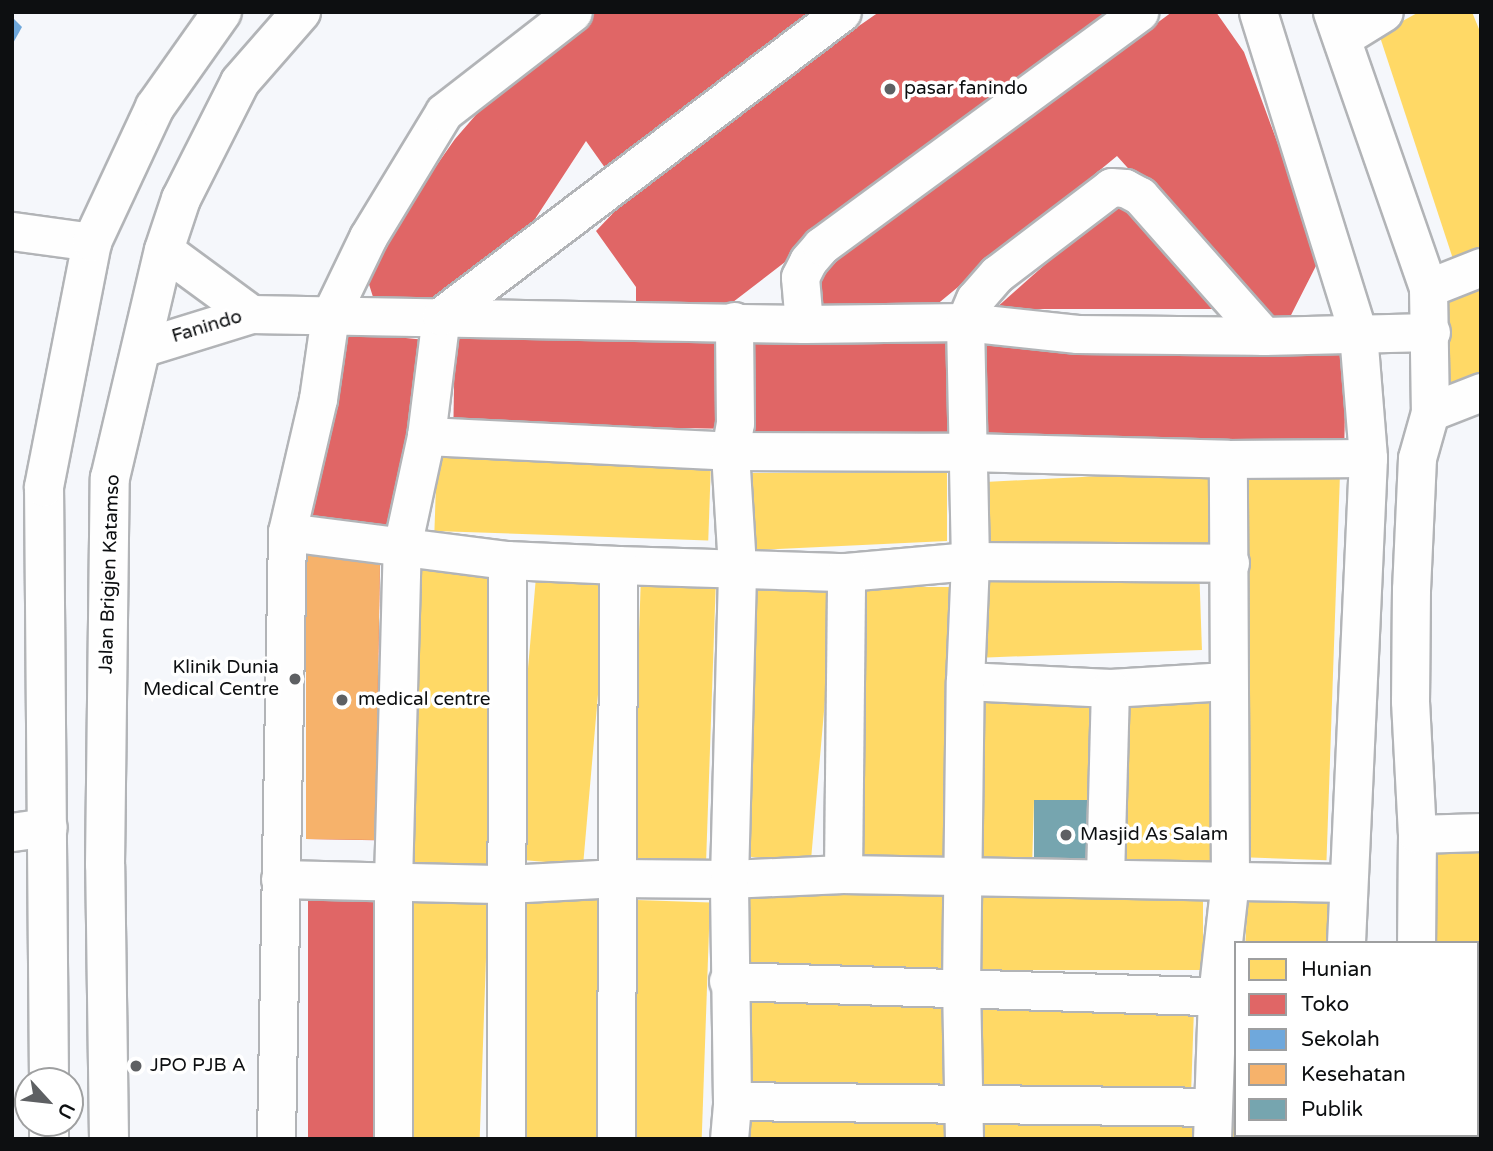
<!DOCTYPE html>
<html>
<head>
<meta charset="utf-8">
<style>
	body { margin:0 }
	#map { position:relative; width:1493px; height:1151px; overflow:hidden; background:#f5f7fb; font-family:"Varela Round",sans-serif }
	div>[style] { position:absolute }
	.homes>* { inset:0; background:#ffd966; transform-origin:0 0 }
	.shops>* { inset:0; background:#e06666; transform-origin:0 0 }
	.schools>* { inset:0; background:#6fa8dc }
	.health>* { inset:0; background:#f6b26b }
	.public>* { inset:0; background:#76a5af; transform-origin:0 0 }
	.roads { filter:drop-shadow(2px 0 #b2b4b7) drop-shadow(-2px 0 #b2b4b7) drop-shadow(0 2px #b2b4b7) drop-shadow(0 -2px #b2b4b7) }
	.minor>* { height:37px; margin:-18.5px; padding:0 18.5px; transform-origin:18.5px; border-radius:18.5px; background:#fefefe }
	.highway>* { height:38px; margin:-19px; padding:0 19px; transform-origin:19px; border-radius:19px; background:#fefefe }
	.dots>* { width:19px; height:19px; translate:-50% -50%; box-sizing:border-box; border:4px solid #fff; border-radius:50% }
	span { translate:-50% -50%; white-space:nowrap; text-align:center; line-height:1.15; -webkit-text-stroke:7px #fff; paint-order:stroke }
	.poi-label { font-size:19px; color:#0d0f11 }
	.left { translate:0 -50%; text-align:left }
	.right { translate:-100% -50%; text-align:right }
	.street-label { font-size:19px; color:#0d0f11 }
	.frame { position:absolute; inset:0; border:14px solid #0d0f11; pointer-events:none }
	.legend { position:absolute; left:1234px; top:941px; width:245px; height:196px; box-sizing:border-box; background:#fff; border:2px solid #9e9fa0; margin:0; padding:9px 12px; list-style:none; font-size:21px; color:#0d0f11 }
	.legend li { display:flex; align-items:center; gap:14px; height:35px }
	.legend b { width:35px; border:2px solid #9e9fa0 }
	.north { position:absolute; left:14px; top:1067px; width:70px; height:70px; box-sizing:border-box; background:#fff; border:2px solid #9e9fa0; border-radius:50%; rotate:117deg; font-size:19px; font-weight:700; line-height:28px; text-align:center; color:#0d0f11 }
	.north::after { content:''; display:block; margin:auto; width:24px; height:32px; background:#5e6063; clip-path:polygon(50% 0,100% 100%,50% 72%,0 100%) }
</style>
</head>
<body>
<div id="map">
	<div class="homes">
		<div style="clip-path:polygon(1419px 12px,1472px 12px,1481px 34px,1481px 251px,1454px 262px,1379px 34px)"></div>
		<div style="clip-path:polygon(1481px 282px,1481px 379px,1444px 395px,1440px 299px)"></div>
		<div style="left:437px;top:457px;width:274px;height:74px;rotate:2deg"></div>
		<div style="left:1214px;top:470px;width:83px;height:239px;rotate:87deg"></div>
		<div style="left:1243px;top:472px;width:97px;height:385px;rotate:2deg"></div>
		<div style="clip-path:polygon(747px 473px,947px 473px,947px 541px,757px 550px)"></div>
		<div style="left:499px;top:564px;width:303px;height:82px;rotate:92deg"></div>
		<div style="left:1199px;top:565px;width:85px;height:215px;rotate:88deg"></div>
		<div style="left:641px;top:576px;width:75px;height:284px;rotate:2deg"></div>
		<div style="left:536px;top:577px;width:72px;height:283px;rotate:5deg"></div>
		<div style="left:754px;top:582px;width:81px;height:274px;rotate:5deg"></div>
		<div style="left:859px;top:587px;width:91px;height:274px"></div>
		<div style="clip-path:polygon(975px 692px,1100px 698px,1098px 800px,1034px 800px,1032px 869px,970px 867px)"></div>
		<div style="left:1120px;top:697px;width:96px;height:169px;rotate:1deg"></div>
		<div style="clip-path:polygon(1481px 845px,1481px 1106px,1477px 1107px,1477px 943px,1430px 943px,1431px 847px)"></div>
		<div style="left:952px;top:885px;width:96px;height:219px;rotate:91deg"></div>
		<div style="left:1248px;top:893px;width:88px;height:50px;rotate:3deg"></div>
		<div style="left:973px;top:895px;width:230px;height:75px"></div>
		<div style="left:523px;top:897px;width:81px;height:242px;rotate:1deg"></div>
		<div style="left:412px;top:899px;width:76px;height:240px;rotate:2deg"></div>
		<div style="left:637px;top:900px;width:73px;height:239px;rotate:2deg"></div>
		<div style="left:740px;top:997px;width:209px;height:88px;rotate:2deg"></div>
		<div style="left:976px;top:1005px;width:218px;height:87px;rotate:2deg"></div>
		<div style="left:750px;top:1115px;width:201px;height:24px"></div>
		<div style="clip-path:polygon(977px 1115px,1194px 1121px,1194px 1139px,978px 1139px)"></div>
		<div style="clip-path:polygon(1234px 1117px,1236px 1135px,1321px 1135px,1321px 1139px,1232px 1139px)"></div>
	</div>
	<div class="shops">
		<div style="clip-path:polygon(597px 12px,811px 12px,813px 15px,608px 172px,586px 141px,520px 242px,447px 299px,373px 297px,367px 278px,371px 259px,455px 139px,507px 79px)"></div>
		<div style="clip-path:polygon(879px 12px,1110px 12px,720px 312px,636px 310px,636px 287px,596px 231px,659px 165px)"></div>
		<div style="clip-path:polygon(1172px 12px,1216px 12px,1244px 52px,1320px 258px,1287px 323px,1263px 318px,1117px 156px,935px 306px,819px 305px,820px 279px,845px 252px)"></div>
		<div style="clip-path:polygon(1120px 198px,1216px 309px,995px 309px)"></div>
		<div style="left:455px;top:331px;width:269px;height:93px;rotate:1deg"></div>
		<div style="clip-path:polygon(345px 332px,426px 340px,394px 528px,299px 524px)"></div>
		<div style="left:954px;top:337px;width:96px;height:208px;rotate:89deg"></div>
		<div style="left:979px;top:344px;width:367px;height:91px;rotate:1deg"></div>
		<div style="left:311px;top:561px;width:69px;height:278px;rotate:1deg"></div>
		<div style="left:375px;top:897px;width:242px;height:67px;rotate:90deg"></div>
	</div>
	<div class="schools">
		<div style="clip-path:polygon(12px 17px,22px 27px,12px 45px)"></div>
	</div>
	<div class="health">
		<div style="clip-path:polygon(306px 550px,354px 561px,380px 562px,375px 840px,306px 839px)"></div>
	</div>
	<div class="public">
		<div style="left:1034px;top:800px;width:64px;height:69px"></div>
	</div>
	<div class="roads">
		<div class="minor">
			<div style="left:1258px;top:12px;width:336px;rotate:72.7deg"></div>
			<div style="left:1358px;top:333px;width:125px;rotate:85.4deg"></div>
			<div style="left:1368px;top:458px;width:485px;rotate:92.6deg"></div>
			<div style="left:1332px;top:12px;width:292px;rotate:70.8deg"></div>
			<div style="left:1428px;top:288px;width:124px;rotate:89.1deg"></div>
			<div style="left:1430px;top:412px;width:48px;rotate:105.8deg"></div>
			<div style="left:1417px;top:458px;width:131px;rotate:92.6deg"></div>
			<div style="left:1411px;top:589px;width:112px;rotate:90.5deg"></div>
			<div style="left:1410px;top:701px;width:133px;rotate:87deg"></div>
			<div style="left:1417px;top:834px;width:109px;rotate:90.5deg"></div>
			<div style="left:1342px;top:38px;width:49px;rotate:-31.8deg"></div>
			<div style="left:12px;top:231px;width:81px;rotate:7.8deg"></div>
			<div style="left:164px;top:250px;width:108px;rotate:36.3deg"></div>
			<div style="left:1428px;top:288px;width:57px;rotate:-21.6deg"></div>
			<div style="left:804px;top:324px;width:47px;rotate:-94.9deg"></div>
			<div style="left:800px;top:277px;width:18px;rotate:-63deg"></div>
			<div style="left:808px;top:261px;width:20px;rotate:-49deg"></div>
			<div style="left:821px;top:246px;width:395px;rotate:-36.3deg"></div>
			<div style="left:141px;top:348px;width:115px;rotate:-17.2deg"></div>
			<div style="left:251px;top:314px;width:553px;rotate:1.04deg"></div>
			<div style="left:804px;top:324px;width:161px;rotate:-0.7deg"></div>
			<div style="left:965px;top:322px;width:113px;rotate:6.1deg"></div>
			<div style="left:1077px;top:334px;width:187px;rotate:0.6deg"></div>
			<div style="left:1264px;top:336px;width:167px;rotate:-1.4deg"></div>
			<div style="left:1430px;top:412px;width:55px;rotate:-21.4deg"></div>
			<div style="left:426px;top:436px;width:304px;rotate:2.8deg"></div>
			<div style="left:730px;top:451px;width:237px;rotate:0.2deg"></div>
			<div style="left:967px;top:452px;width:261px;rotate:1.5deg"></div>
			<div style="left:1228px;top:459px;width:140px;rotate:-0.4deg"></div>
			<div style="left:287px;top:532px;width:222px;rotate:7.3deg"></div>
			<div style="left:507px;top:560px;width:111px;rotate:2.6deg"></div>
			<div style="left:618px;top:565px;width:228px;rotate:1.8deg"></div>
			<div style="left:846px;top:572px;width:124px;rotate:-5.1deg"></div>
			<div style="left:970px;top:561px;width:260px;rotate:0.4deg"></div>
			<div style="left:965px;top:681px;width:145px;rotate:2.8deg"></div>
			<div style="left:1110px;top:688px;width:117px;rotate:-3.4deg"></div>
			<div style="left:12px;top:832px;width:36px;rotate:-8deg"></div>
			<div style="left:1417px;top:834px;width:64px;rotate:-1.8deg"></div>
			<div style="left:843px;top:874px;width:302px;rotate:-89.4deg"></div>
			<div style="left:1105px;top:878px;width:190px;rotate:-88.5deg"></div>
			<div style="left:280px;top:879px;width:227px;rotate:1.3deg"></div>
			<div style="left:507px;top:884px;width:110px;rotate:-3.1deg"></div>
			<div style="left:617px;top:878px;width:112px;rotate:0.5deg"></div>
			<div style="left:729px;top:879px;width:114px;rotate:-2.5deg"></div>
			<div style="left:843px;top:874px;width:505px;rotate:1.02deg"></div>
			<div style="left:728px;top:981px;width:489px;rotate:1.8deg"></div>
			<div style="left:732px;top:1101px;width:479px;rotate:0.7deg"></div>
			<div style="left:1477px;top:1120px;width:4px"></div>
			<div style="left:1414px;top:1135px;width:4px;rotate:90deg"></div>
			<div style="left:276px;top:1139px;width:607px;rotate:-88.96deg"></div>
			<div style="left:287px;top:532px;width:137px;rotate:-76.9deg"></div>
			<div style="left:318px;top:399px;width:84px;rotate:-81.8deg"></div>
			<div style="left:330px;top:316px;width:88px;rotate:-64.3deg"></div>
			<div style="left:368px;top:237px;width:146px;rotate:-58.7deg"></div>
			<div style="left:444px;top:112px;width:163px;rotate:-37.8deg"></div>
			<div style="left:393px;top:1139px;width:257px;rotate:-90deg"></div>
			<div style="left:393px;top:882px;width:335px;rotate:-88.5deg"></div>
			<div style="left:402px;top:547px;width:114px;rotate:-77.8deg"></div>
			<div style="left:426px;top:436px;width:121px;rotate:-82.9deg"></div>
			<div style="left:441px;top:316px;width:503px;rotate:-37.17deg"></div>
			<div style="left:506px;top:1139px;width:579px;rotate:-89.9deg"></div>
			<div style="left:616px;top:1139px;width:574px;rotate:-89.8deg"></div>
			<div style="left:729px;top:1139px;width:38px;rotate:-85deg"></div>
			<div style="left:732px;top:1101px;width:222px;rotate:-90.8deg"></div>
			<div style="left:729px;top:879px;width:312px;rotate:-88.5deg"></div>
			<div style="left:737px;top:567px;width:116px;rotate:-93.5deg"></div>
			<div style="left:730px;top:451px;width:28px;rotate:-80deg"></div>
			<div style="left:735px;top:423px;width:102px;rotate:-90.6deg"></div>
			<div style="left:964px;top:1139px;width:151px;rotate:-91.1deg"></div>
			<div style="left:961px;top:988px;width:307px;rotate:-89.3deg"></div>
			<div style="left:965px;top:681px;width:120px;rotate:-87.6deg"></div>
			<div style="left:970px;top:561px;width:239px;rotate:-91.2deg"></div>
			<div style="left:965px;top:322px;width:25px;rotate:-67deg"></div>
			<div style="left:975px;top:299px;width:33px;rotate:-49deg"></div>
			<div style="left:997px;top:274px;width:143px;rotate:-37.3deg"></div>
			<div style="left:1111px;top:187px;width:14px;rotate:4deg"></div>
			<div style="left:1125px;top:188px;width:17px;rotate:28deg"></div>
			<div style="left:1140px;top:196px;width:187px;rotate:48.5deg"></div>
			<div style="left:1212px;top:1139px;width:143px;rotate:-88deg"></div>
			<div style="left:1217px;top:996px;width:116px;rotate:-83.6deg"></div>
			<div style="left:1230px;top:881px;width:422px;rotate:-90.3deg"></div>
			<div style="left:1338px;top:1139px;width:4px;rotate:-90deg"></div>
		</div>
		<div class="highway">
			<div style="left:49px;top:1081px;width:594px;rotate:-90.48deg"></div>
			<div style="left:44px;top:487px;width:250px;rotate:-78.9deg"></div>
			<div style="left:92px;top:242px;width:149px;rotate:-65deg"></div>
			<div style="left:155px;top:107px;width:116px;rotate:-54.8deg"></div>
			<div style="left:49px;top:1123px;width:16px;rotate:90deg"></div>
			<div style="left:109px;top:1139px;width:274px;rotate:-90.8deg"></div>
			<div style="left:105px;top:865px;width:387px;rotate:-89.3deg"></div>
			<div style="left:110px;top:478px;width:234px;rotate:-76.7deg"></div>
			<div style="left:164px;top:250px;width:54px;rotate:-71.6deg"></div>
			<div style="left:181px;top:199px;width:131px;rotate:-63.2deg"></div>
			<div style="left:240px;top:82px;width:93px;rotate:-48.9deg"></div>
		</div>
	</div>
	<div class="dots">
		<div style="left:890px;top:89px;background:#5e6063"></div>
		<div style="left:295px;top:679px;background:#5e6063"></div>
		<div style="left:342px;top:700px;background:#5e6063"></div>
		<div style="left:1066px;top:835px;background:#5e6063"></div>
		<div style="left:136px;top:1066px;background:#5e6063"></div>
	</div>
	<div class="poi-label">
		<span class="left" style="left:904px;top:89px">pasar fanindo</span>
		<span class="right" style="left:279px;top:679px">Klinik Dunia<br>Medical Centre</span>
		<span class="left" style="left:358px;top:700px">medical centre</span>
		<span class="left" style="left:1080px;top:835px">Masjid As Salam</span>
		<span class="left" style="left:150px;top:1066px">JPO PJB A</span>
	</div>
	<div class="street-label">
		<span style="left:207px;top:327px;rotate:-17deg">Fanindo</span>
		<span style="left:110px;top:574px;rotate:-88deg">Jalan Brigjen Katamso</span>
	</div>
	<div class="frame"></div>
	<ul class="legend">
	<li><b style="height:19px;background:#ffd966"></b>Hunian</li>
	<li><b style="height:19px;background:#e06666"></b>Toko</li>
	<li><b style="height:19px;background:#6fa8dc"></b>Sekolah</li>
	<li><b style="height:19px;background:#f6b26b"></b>Kesehatan</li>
	<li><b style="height:19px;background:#76a5af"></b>Publik</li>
	</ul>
	<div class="north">U</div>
</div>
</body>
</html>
